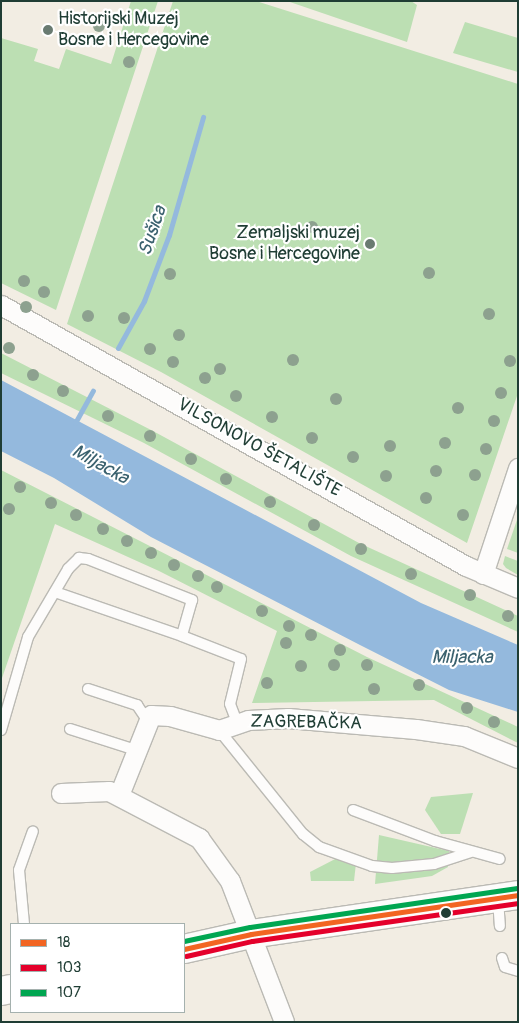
<!DOCTYPE html>
<html>
<head>
<meta charset="utf-8">
<style>
	body { margin:0 }
	#map { position:relative; width:519px; height:1023px; overflow:hidden; background:#f2ede3; font-family:Pangolin,sans-serif }
	div>[style] { position:absolute }
	.green>* { inset:0; background:#bcdfb3 }
	.water>* { inset:0; background:#94b9dd }
	.stream>* { height:5px; margin:-2.5px; padding:0 2.5px; transform-origin:2.5px; border-radius:2.5px; background:#94b9dd }
	.roads { filter:drop-shadow(1px 0 #bbbab4) drop-shadow(-1px 0 #bbbab4) drop-shadow(0 1px #bbbab4) drop-shadow(0 -1px #bbbab4) }
	.lane>* { height:10px; margin:-5px; padding:0 5px; transform-origin:5px; border-radius:5px; background:#fdfcfb }
	.street>* { height:19px; margin:-9.5px; padding:0 9.5px; transform-origin:9.5px; border-radius:9.5px; background:#fdfcfb }
	.secondary>* { height:28px; margin:-14px; padding:0 14px; transform-origin:14px; border-radius:14px; background:#fdfcfb }
	.bus-1>* { height:5px; margin:-2.5px; padding:0 2.5px; transform-origin:2.5px; border-radius:2.5px; background:#f26522 }
	.bus-2>* { height:5px; margin:-2.5px; padding:0 2.5px; transform-origin:2.5px; border-radius:2.5px; background:#e4002b }
	.bus-3>* { height:5px; margin:-2.5px; padding:0 2.5px; transform-origin:2.5px; border-radius:2.5px; background:#00a651 }
	.trees>* { width:12px; height:12px; margin:-6px; border-radius:50%; background:#8da18f }
	.dots>* { width:14px; height:14px; translate:-50% -50%; box-sizing:border-box; border:2px solid #fff; border-radius:50% }
	span { translate:-50% -50%; white-space:nowrap; text-align:center; line-height:1.15; -webkit-text-stroke:4.5px #fff; paint-order:stroke }
	.poi-label { font-size:18px; color:#1f3d34 }
	.left { translate:0 -50%; text-align:left }
	.right { translate:-100% -50%; text-align:right }
	.street-label { font-size:18px; color:#1f3d34 }
	.water-label { font-size:19px; color:#3a616e; font-style:italic }
	.frame { position:absolute; inset:0; border:2px solid #1f3d34; pointer-events:none }
	.legend { position:absolute; left:10px; top:923px; width:175px; height:90px; box-sizing:border-box; background:#fff; border:1px solid #a5b1ae; margin:0; padding:6px 9px; list-style:none; font-size:15px; color:#1f3d34 }
	.legend li { display:flex; align-items:center; gap:10px; height:25px }
	.legend b { width:25px; border:1px solid #a5b1ae }
</style>
</head>
<body>
<div id="map">
	<div class="green">
		<div style="clip-path:polygon(131px 1px,158px 1px,56px 310px,1px 283px,1px 38px,38px 49px,34px 61px,59px 69px,66px 49px,111px 64px)"></div>
		<div style="clip-path:polygon(173px 1px,256px 1px,518px 84px,518px 393px,467px 543px,161px 372px,67px 324px)"></div>
		<div style="clip-path:polygon(287px 1px,411px 1px,417px 5px,407px 42px)"></div>
		<div style="clip-path:polygon(465px 22px,518px 38px,518px 72px,453px 53px)"></div>
		<div style="clip-path:polygon(1px 353px,153px 431px,359px 543px,518px 616px,518px 632px,351px 556px,144px 443px,1px 373px)"></div>
		<div style="clip-path:polygon(1px 470px,367px 657px,518px 727px,518px 743px,434px 700px,252px 703px,277px 631px,159px 571px,55px 524px,1px 681px)"></div>
		<div style="clip-path:polygon(518px 517px,518px 553px,507px 549px)"></div>
		<div style="clip-path:polygon(505px 556px,518px 561px,518px 575px,506px 568px,503px 564px)"></div>
		<div style="clip-path:polygon(473px 793px,460px 834px,441px 834px,425px 810px,431px 797px)"></div>
		<div style="clip-path:polygon(379px 835px,449px 851px,448px 867px,432px 876px,375px 884px)"></div>
		<div style="clip-path:polygon(341px 856px,356px 863px,354px 881px,311px 881px,310px 872px)"></div>
	</div>
	<div class="water">
		<div style="clip-path:polygon(1px 380px,421px 603px,518px 645px,518px 712px,449px 690px,360px 645px,151px 537px,54px 478px,1px 451px)"></div>
	</div>
	<div class="stream">
		<div style="left:118px;top:348px;width:54px;rotate:-61deg"></div>
		<div style="left:144px;top:301px;width:71px;rotate:-69.3deg"></div>
		<div style="left:169px;top:235px;width:123px;rotate:-73.9deg"></div>
		<div style="left:75px;top:423px;width:37px;rotate:-61deg"></div>
	</div>
	<div class="roads">
		<div class="lane">
			<div style="left:55px;top:592px;width:134px;rotate:19.1deg"></div>
			<div style="left:88px;top:689px;width:52px;rotate:18.1deg"></div>
			<div style="left:137px;top:705px;width:18px;rotate:56deg"></div>
			<div style="left:70px;top:729px;width:69px;rotate:17.7deg"></div>
			<div style="left:1px;top:730px;width:97px;rotate:-73.8deg"></div>
			<div style="left:28px;top:637px;width:79px;rotate:-59.5deg"></div>
			<div style="left:68px;top:569px;width:16px;rotate:-45deg"></div>
			<div style="left:79px;top:558px;width:9px;rotate:6deg"></div>
			<div style="left:88px;top:559px;width:112px;rotate:21.5deg"></div>
			<div style="left:192px;top:600px;width:37px;rotate:106deg"></div>
			<div style="left:182px;top:636px;width:63px;rotate:21.3deg"></div>
			<div style="left:241px;top:659px;width:46px;rotate:103.7deg"></div>
			<div style="left:230px;top:704px;width:19px;rotate:69deg"></div>
			<div style="left:219px;top:730px;width:134px;rotate:51.1deg"></div>
			<div style="left:303px;top:834px;width:21px;rotate:39deg"></div>
			<div style="left:319px;top:847px;width:56px;rotate:19.7deg"></div>
			<div style="left:372px;top:866px;width:20px;rotate:6deg"></div>
			<div style="left:392px;top:868px;width:42px;rotate:-5.4deg"></div>
			<div style="left:434px;top:864px;width:38px;rotate:-18deg"></div>
			<div style="left:353px;top:810px;width:88px;rotate:20.7deg"></div>
			<div style="left:435px;top:841px;width:67px;rotate:15.5deg"></div>
			<div style="left:498px;top:899px;width:27px;rotate:86deg"></div>
			<div style="left:24px;top:924px;width:54px;rotate:-95.3deg"></div>
			<div style="left:19px;top:870px;width:41px;rotate:-70.3deg"></div>
			<div style="left:502px;top:958px;width:9px;rotate:72deg"></div>
			<div style="left:505px;top:967px;width:14px;rotate:17deg"></div>
		</div>
		<div class="street">
			<div style="left:1px;top:305px;width:533px;rotate:29.31deg"></div>
			<div style="left:466px;top:566px;width:56px;rotate:22.9deg"></div>
			<div style="left:483px;top:574px;width:112px;rotate:-71.7deg"></div>
			<div style="left:61px;top:793px;width:48px;rotate:-2.4deg"></div>
			<div style="left:109px;top:791px;width:102px;rotate:27.6deg"></div>
			<div style="left:199px;top:838px;width:53px;rotate:54.2deg"></div>
			<div style="left:230px;top:881px;width:151px;rotate:69deg"></div>
			<div style="left:119px;top:795px;width:86px;rotate:-68.2deg"></div>
			<div style="left:151px;top:715px;width:19px;rotate:3deg"></div>
			<div style="left:170px;top:716px;width:51px;rotate:15.9deg"></div>
			<div style="left:219px;top:730px;width:31px;rotate:-19deg"></div>
			<div style="left:248px;top:720px;width:40px;rotate:-2.9deg"></div>
			<div style="left:288px;top:718px;width:128px;rotate:4.9deg"></div>
			<div style="left:416px;top:729px;width:49px;rotate:8.3deg"></div>
			<div style="left:464px;top:736px;width:58px;rotate:22.2deg"></div>
		</div>
		<div class="secondary">
			<div style="left:184px;top:949px;width:69px;rotate:-12.6deg"></div>
			<div style="left:251px;top:934px;width:270px;rotate:-8.3deg"></div>
			<div style="left:1px;top:991px;width:10px;rotate:-11deg"></div>
		</div>
	</div>
	<div class="bus-1">
		<div style="left:184px;top:949px;width:69px;rotate:-12.6deg"></div>
		<div style="left:251px;top:934px;width:270px;rotate:-8.3deg"></div>
	</div>
	<div class="bus-2">
		<div style="left:186px;top:956px;width:68px;rotate:-12.8deg"></div>
		<div style="left:252px;top:941px;width:269px;rotate:-8.1deg"></div>
	</div>
	<div class="bus-3">
		<div style="left:184px;top:941px;width:67px;rotate:-12deg"></div>
		<div style="left:250px;top:927px;width:270px;rotate:-8.3deg"></div>
	</div>
	<div class="trees">
		<div style="left:99px;top:26px"></div>
		<div style="left:129px;top:62px"></div>
		<div style="left:312px;top:227px"></div>
		<div style="left:429px;top:273px"></div>
		<div style="left:170px;top:274px"></div>
		<div style="left:24px;top:281px"></div>
		<div style="left:44px;top:292px"></div>
		<div style="left:26px;top:307px"></div>
		<div style="left:489px;top:314px"></div>
		<div style="left:88px;top:316px"></div>
		<div style="left:124px;top:318px"></div>
		<div style="left:179px;top:335px"></div>
		<div style="left:9px;top:348px"></div>
		<div style="left:150px;top:349px"></div>
		<div style="left:293px;top:360px"></div>
		<div style="left:510px;top:361px"></div>
		<div style="left:173px;top:362px"></div>
		<div style="left:220px;top:369px"></div>
		<div style="left:33px;top:375px"></div>
		<div style="left:205px;top:378px"></div>
		<div style="left:63px;top:391px"></div>
		<div style="left:501px;top:393px"></div>
		<div style="left:236px;top:396px"></div>
		<div style="left:336px;top:399px"></div>
		<div style="left:458px;top:408px"></div>
		<div style="left:108px;top:416px"></div>
		<div style="left:272px;top:417px"></div>
		<div style="left:494px;top:421px"></div>
		<div style="left:150px;top:436px"></div>
		<div style="left:312px;top:438px"></div>
		<div style="left:445px;top:443px"></div>
		<div style="left:390px;top:446px"></div>
		<div style="left:486px;top:449px"></div>
		<div style="left:353px;top:457px"></div>
		<div style="left:191px;top:459px"></div>
		<div style="left:436px;top:471px"></div>
		<div style="left:475px;top:475px"></div>
		<div style="left:386px;top:476px"></div>
		<div style="left:226px;top:479px"></div>
		<div style="left:20px;top:487px"></div>
		<div style="left:426px;top:498px"></div>
		<div style="left:270px;top:502px"></div>
		<div style="left:51px;top:503px"></div>
		<div style="left:9px;top:509px"></div>
		<div style="left:76px;top:515px"></div>
		<div style="left:463px;top:515px"></div>
		<div style="left:314px;top:525px"></div>
		<div style="left:103px;top:529px"></div>
		<div style="left:127px;top:541px"></div>
		<div style="left:361px;top:549px"></div>
		<div style="left:151px;top:553px"></div>
		<div style="left:174px;top:565px"></div>
		<div style="left:411px;top:574px"></div>
		<div style="left:198px;top:576px"></div>
		<div style="left:217px;top:587px"></div>
		<div style="left:470px;top:595px"></div>
		<div style="left:262px;top:611px"></div>
		<div style="left:508px;top:616px"></div>
		<div style="left:289px;top:626px"></div>
		<div style="left:311px;top:635px"></div>
		<div style="left:286px;top:643px"></div>
		<div style="left:340px;top:650px"></div>
		<div style="left:334px;top:665px"></div>
		<div style="left:367px;top:665px"></div>
		<div style="left:301px;top:666px"></div>
		<div style="left:267px;top:683px"></div>
		<div style="left:419px;top:685px"></div>
		<div style="left:374px;top:689px"></div>
		<div style="left:467px;top:708px"></div>
		<div style="left:494px;top:722px"></div>
	</div>
	<div class="dots">
		<div style="left:48px;top:30px;background:#697b71"></div>
		<div style="left:370px;top:244px;background:#697b71"></div>
		<div style="left:446px;top:913px;background:#1f3d34"></div>
	</div>
	<div class="poi-label">
		<span class="left" style="left:58px;top:30px">Historijski Muzej<br>Bosne i Hercegovine</span>
		<span class="right" style="left:360px;top:244px">Zemaljski muzej<br>Bosne i Hercegovine</span>
	</div>
	<div class="street-label">
		<span style="left:259px;top:448px;rotate:29deg">VILSONOVO ŠETALIŠTE</span>
		<span style="left:306px;top:723px;rotate:1deg">ZAGREBAČKA</span>
	</div>
	<div class="water-label">
		<span style="left:153px;top:231px;rotate:-71deg">Sušica</span>
		<span style="left:100px;top:465px;rotate:29deg">Miljacka</span>
		<span style="left:462px;top:658px">Miljacka</span>
	</div>
	<div class="frame"></div>
	<ul class="legend">
	<li><b style="height:6px;background:#f26522"></b>18</li>
	<li><b style="height:6px;background:#e4002b"></b>103</li>
	<li><b style="height:6px;background:#00a651"></b>107</li>
	</ul>
</div>
</body>
</html>
